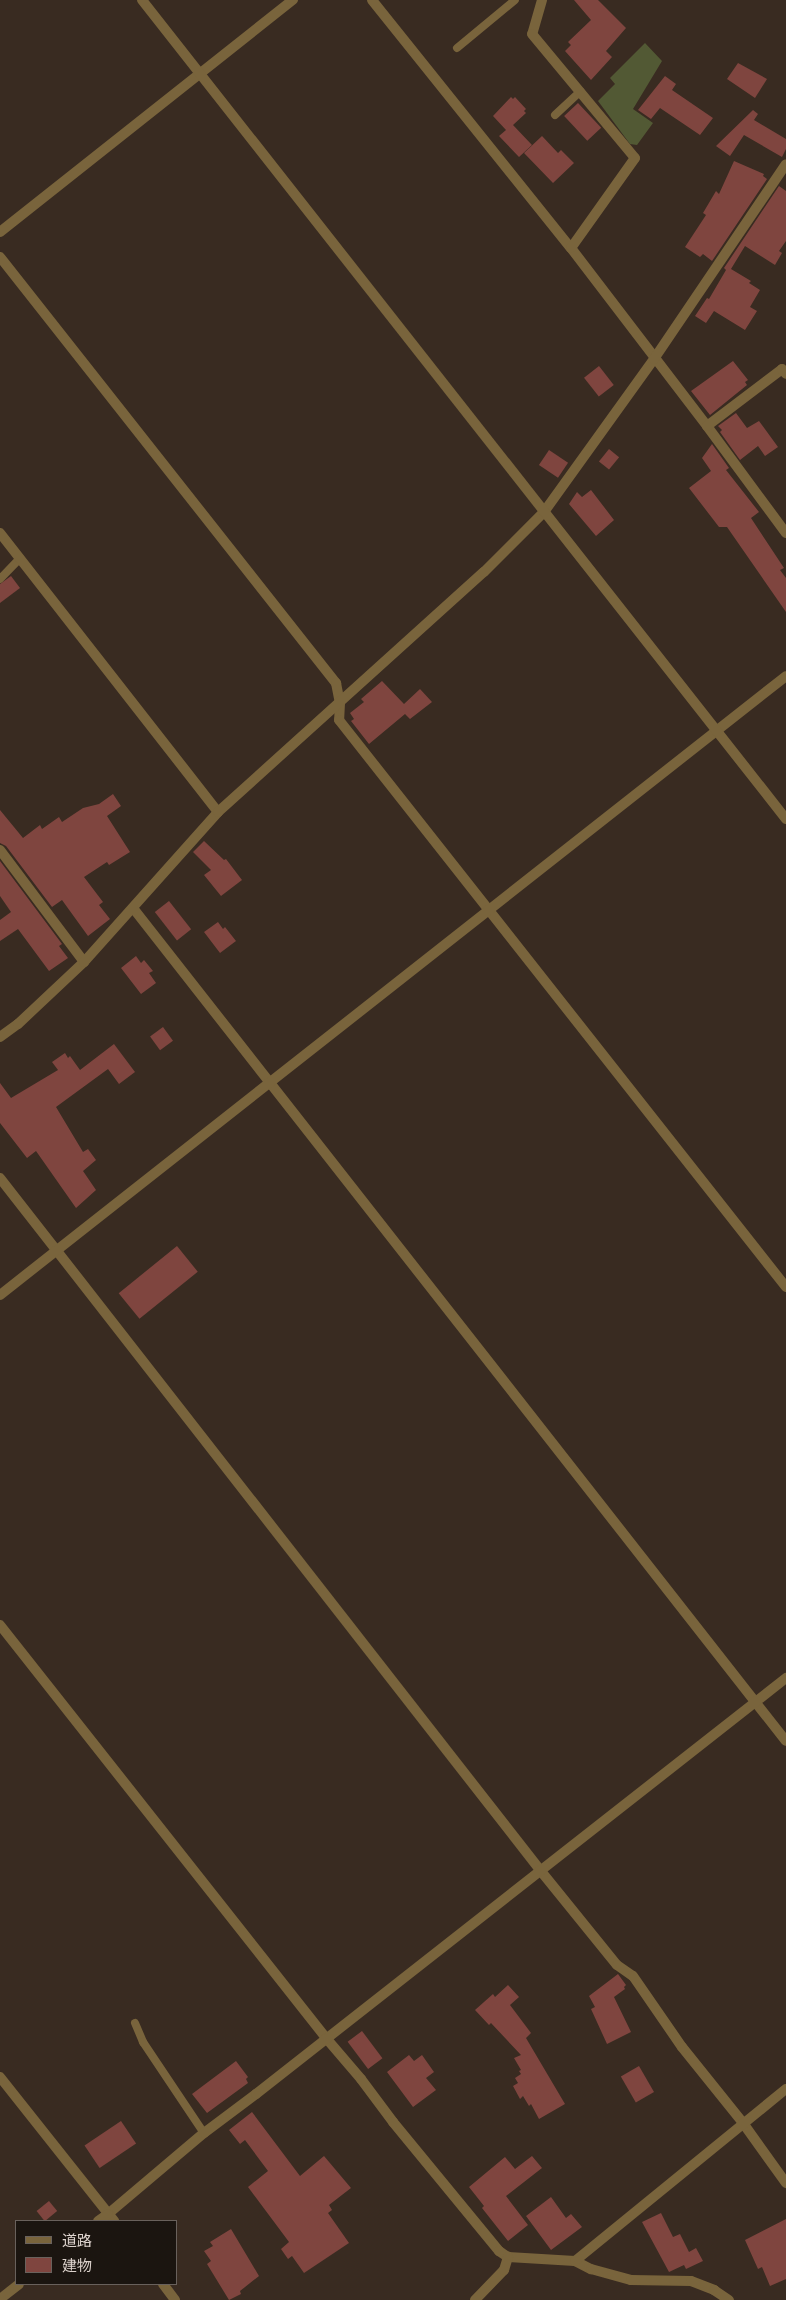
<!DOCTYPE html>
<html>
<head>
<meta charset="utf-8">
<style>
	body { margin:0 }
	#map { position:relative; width:786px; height:2300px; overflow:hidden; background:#392b21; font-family:"Exo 2","Noto Sans JP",sans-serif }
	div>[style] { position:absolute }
	.green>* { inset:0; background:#525934 }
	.building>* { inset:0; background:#7f453f; transform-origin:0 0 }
	.service>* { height:8px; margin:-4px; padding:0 4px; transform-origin:4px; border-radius:4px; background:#79643c }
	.minor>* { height:10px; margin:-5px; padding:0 5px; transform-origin:5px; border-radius:5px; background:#79643c }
	.tertiary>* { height:10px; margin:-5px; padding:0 5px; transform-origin:5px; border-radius:5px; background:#79643c }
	span { translate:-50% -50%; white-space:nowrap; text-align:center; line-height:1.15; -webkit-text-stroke:4px #1b1510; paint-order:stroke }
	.legend { position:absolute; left:15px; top:2220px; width:162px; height:65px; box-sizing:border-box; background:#1b1510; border:1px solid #69615c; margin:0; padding:6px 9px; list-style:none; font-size:15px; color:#ddd3cd }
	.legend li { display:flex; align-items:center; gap:10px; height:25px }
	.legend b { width:25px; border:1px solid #69615c }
</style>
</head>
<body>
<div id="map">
	<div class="green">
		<div style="clip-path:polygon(645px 43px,662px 61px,633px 109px,653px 123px,637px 145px,630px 144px,598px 101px,615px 84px,610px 78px)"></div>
	</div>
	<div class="building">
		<div style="clip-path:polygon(574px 0,598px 0,626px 28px,606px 51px,612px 57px,591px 80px,565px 51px,571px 45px,568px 42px,591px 20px)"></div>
		<div style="clip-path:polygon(738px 63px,767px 79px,755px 98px,727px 79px)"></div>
		<div style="clip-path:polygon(665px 76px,676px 84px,672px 90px,713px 118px,700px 135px,660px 108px,651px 119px,638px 110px)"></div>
		<div style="clip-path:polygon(511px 97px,513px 99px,515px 97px,526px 109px,524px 111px,526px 113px,513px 125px,532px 145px,519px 157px,499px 136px,506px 130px,493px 116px)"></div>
		<div style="left:578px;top:103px;width:34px;height:19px;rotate:47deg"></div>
		<div style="clip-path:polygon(753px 110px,758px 114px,754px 120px,786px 139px,786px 149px,782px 157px,744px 135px,730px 156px,716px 146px)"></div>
		<div style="clip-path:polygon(542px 136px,558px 153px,561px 150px,574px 163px,553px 183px,524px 153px)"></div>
		<div style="clip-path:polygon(734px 161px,764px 174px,763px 176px,767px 179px,712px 261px,703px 254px,700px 257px,685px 247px,706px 215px,703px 213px,716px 191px,719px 194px)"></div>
		<div style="clip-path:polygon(779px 186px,786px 191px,786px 241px,779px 251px,782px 253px,775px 265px,745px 246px,731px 269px,751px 281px,749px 283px,760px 290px,750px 307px,757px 311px,745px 330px,714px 311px,706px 323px,695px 316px,707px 298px,709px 299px,726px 270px,724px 268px)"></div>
		<div style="clip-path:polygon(733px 361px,748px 380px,745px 382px,747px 385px,710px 415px,691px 391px)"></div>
		<div style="left:599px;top:366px;width:24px;height:19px;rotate:52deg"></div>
		<div style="clip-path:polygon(736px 413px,747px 428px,759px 421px,778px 447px,765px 456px,758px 446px,740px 460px,720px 432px,722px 430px,718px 426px)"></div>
		<div style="clip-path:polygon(712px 444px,729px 468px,726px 470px,759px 512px,751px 518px,784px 568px,780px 570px,786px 578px,786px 612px,727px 527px,719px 527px,689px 488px,711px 471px,702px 458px)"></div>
		<div style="left:609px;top:449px;width:13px;height:16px;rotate:39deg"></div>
		<div style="left:549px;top:450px;width:23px;height:18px;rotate:34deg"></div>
		<div style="clip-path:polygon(591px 490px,614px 520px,596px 536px,569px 504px,577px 492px,582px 497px)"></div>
		<div style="clip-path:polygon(11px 576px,20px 588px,0 603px,0 584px)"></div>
		<div style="clip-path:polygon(382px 681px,404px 704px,420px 689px,432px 702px,410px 719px,405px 714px,369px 744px,351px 721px,354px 719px,350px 713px,364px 702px,361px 699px)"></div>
		<div style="clip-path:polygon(113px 794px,121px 806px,107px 816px,130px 852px,109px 865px,107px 862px,84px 877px,103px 902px,99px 905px,110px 919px,88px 936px,62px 900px,52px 907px,6px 846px,0 843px,0 810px,23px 838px,40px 825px,42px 829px,59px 817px,62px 822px,83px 808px,99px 804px)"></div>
		<div style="clip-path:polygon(204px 841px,224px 860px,226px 859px,242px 880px,221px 896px,204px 875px,211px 870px,193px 852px)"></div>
		<div style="clip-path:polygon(0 861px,62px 944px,59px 946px,68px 958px,49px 971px,18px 929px,0 941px,0 920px,11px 912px,0 896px)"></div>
		<div style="left:169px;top:901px;width:36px;height:18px;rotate:52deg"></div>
		<div style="clip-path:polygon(218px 922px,223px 929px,225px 927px,236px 941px,220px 953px,204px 932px)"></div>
		<div style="clip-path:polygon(136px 956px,141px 963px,144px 960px,153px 971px,149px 973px,156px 983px,141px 994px,121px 968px)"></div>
		<div style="left:163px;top:1027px;width:17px;height:16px;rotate:54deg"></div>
		<div style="clip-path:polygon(114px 1044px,135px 1072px,119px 1084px,108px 1069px,56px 1107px,83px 1152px,88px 1149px,96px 1160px,83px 1171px,96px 1190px,76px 1208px,36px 1151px,27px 1158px,0 1123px,0 1083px,11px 1098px,58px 1070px,52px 1062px,65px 1053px,68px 1058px,70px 1056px,80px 1070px)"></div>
		<div style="left:177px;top:1246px;width:33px;height:75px;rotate:51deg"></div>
		<div style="clip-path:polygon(618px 1974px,626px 1985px,624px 1987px,625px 1989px,614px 1997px,631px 2032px,607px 2044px,591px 2009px,595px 2007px,589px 1996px)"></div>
		<div style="clip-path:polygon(508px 1985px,519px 1997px,510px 2005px,531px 2033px,526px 2038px,565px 2104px,539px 2119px,531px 2104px,529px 2106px,523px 2096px,520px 2099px,513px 2086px,518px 2083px,515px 2078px,521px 2074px,519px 2071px,521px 2070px,514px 2058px,521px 2055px,491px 2023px,489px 2025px,475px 2010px,493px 1994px,495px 1997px)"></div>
		<div style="left:362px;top:2031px;width:34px;height:18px;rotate:53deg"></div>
		<div style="clip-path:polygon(409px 2055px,414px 2061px,422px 2055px,434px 2072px,426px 2078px,436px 2090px,413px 2107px,387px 2072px)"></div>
		<div style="clip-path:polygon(236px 2061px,248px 2077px,246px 2079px,248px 2083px,207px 2113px,192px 2094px)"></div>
		<div style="left:639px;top:2066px;width:30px;height:21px;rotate:60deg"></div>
		<div style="clip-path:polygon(252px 2112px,300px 2176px,324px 2156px,351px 2188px,329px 2205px,332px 2210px,328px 2213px,349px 2243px,304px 2273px,292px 2256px,288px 2259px,281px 2249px,289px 2242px,248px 2187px,268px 2171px,245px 2140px,240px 2144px,229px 2130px)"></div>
		<div style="left:121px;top:2121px;width:27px;height:44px;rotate:56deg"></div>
		<div style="clip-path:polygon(532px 2156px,542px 2168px,506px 2196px,528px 2225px,508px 2241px,482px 2208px,484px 2206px,469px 2187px,505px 2157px,515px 2169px)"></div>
		<div style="clip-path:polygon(551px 2197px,566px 2218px,571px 2214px,582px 2227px,551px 2250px,526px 2216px)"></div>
		<div style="left:49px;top:2201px;width:13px;height:16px;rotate:51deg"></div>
		<div style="clip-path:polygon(661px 2213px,673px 2237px,680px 2234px,689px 2252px,696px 2248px,703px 2261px,686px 2269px,684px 2265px,669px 2272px,642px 2222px)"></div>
		<div style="clip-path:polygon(786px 2219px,786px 2279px,770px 2286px,762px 2267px,758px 2269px,745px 2240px)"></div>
		<div style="clip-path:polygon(231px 2229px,259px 2276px,240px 2291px,241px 2294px,229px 2300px,207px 2264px,211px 2261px,204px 2251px,213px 2246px,210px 2242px)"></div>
	</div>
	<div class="service">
		<div style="left:457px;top:48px;width:75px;rotate:-39.6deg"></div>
		<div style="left:555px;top:115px;width:35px;rotate:-43deg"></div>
		<div style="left:0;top:579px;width:29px;rotate:-46deg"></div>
		<div style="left:135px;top:2023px;width:21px;rotate:67deg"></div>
		<div style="left:143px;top:2042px;width:110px;rotate:56.2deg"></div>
	</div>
	<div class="minor">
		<div style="left:372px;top:0;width:318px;rotate:51.3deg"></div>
		<div style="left:571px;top:248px;width:224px;rotate:52.6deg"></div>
		<div style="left:707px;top:426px;width:133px;rotate:53.6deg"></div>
		<div style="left:542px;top:0;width:35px;rotate:106deg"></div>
		<div style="left:532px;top:34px;width:161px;rotate:50.3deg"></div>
		<div style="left:635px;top:158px;width:110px;rotate:125.4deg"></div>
		<div style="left:0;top:232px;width:374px;rotate:-38.4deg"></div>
		<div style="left:0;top:257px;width:543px;rotate:51.74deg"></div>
		<div style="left:336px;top:683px;width:20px;rotate:79deg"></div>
		<div style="left:340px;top:703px;width:17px;rotate:93deg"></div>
		<div style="left:339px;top:720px;width:722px;rotate:51.75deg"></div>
		<div style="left:707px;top:426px;width:94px;rotate:-37.2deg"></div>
		<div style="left:782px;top:369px;width:6px;rotate:51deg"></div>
		<div style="left:0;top:533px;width:354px;rotate:52deg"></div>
		<div style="left:0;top:850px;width:140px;rotate:53.1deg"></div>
		<div style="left:133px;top:908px;width:1058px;rotate:51.91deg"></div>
		<div style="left:0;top:1037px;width:22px;rotate:-36deg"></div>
		<div style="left:18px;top:1024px;width:91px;rotate:-43.2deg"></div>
		<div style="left:84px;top:962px;width:201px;rotate:-48.2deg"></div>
		<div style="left:218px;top:812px;width:358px;rotate:-42.1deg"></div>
		<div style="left:484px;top:572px;width:85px;rotate:-45deg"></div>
		<div style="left:544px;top:512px;width:188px;rotate:-54.3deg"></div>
		<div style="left:654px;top:359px;width:235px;rotate:-55.9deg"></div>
		<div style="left:0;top:1178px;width:878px;rotate:52.03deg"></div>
		<div style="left:540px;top:1870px;width:122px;rotate:51deg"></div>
		<div style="left:617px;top:1965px;width:19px;rotate:35deg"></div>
		<div style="left:633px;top:1976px;width:86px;rotate:55.4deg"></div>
		<div style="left:682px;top:2047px;width:97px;rotate:51.2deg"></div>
		<div style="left:743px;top:2123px;width:74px;rotate:54.4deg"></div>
		<div style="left:0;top:1295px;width:1000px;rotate:-38.22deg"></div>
		<div style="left:0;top:1625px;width:526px;rotate:51.71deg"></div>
		<div style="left:326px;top:2038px;width:54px;rotate:49.5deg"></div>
		<div style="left:361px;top:2079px;width:54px;rotate:53.3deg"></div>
		<div style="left:393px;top:2122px;width:167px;rotate:50.6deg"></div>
		<div style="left:499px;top:2251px;width:11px;rotate:34deg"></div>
		<div style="left:508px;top:2257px;width:67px;rotate:3.4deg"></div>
		<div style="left:575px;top:2261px;width:18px;rotate:27deg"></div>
		<div style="left:591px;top:2269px;width:41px;rotate:15.4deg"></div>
		<div style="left:631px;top:2280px;width:60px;rotate:1deg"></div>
		<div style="left:691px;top:2281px;width:25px;rotate:21deg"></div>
		<div style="left:714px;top:2290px;width:18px;rotate:34deg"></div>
		<div style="left:108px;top:2214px;width:126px;rotate:-40.2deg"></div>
		<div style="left:204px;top:2133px;width:65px;rotate:-36.9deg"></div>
		<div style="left:256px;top:2094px;width:674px;rotate:-38.13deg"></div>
		<div style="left:575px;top:2261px;width:272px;rotate:-39.2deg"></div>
		<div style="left:475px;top:2300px;width:42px;rotate:-46deg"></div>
		<div style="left:504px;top:2270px;width:14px;rotate:-73deg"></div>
	</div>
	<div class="tertiary">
		<div style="left:142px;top:0;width:1042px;rotate:51.82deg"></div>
		<div style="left:0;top:2077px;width:184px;rotate:51.6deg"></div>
		<div style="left:98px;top:2221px;width:12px;rotate:-35deg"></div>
		<div style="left:163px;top:2284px;width:20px;rotate:53deg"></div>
		<div style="left:0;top:2299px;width:24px;rotate:-38deg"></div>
	</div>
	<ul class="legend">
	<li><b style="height:6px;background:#79643c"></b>道路</li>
	<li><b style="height:14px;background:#7f453f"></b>建物</li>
	</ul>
</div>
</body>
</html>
